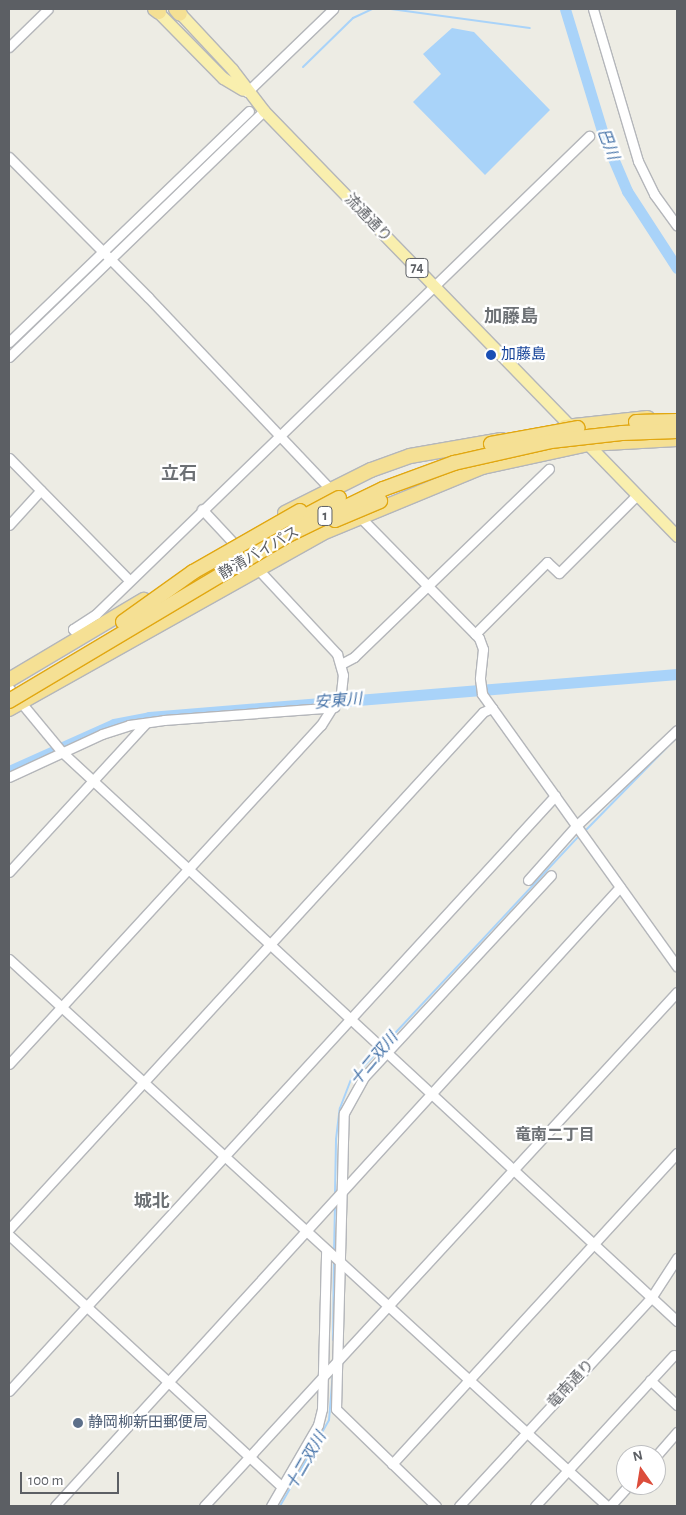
<!DOCTYPE html>
<html>
<head>
<meta charset="utf-8">
<style>
	body { margin:0 }
	#map { position:relative; width:686px; height:1515px; overflow:hidden; background:#edece4; font-family:"Alegreya Sans","Noto Sans JP",sans-serif }
	div>[style] { position:absolute }
	.water>* { inset:0; background:#a9d3f9 }
	.stream>* { height:2px; margin:-1px; padding:0 1px; transform-origin:1px; border-radius:1px; background:#a9d3f9 }
	.river>* { height:11px; margin:-5.5px; padding:0 5.5px; transform-origin:5.5px; border-radius:5.5px; background:#a9d3f9 }
	.roads { filter:drop-shadow(1px 0 #b4b6ba) drop-shadow(-1px 0 #b4b6ba) drop-shadow(0 1px #b4b6ba) drop-shadow(0 -1px #b4b6ba) }
	.minor>* { height:9px; margin:-4.5px; padding:0 4.5px; transform-origin:4.5px; border-radius:4.5px; background:#fff }
	.major>* { height:11px; margin:-5.5px; padding:0 5.5px; transform-origin:5.5px; border-radius:5.5px; background:#f9efae }
	.highway>* { height:14px; margin:-7px; padding:0 7px; transform-origin:7px; border-radius:7px; background:#f5e094 }
	.bridges { filter:drop-shadow(1px 0 #e1a711) drop-shadow(-1px 0 #e1a711) drop-shadow(0 1px #e1a711) drop-shadow(0 -1px #e1a711) }
	.highway-bridge>* { height:14px; margin:-7px; padding:0 7px; transform-origin:7px; border-radius:7px; background:#f5e094 }
	.dots>* { width:14px; height:14px; translate:-50% -50%; box-sizing:border-box; border:2px solid #fff; border-radius:50% }
	span { translate:-50% -50%; white-space:nowrap; text-align:center; line-height:1.15; -webkit-text-stroke:4.5px #fff; paint-order:stroke }
	.shield-label span { padding:1px 4px; background:#fff; border:1px solid; border-radius:4px; -webkit-text-stroke-width:0 }
	.shield-label { font-size:14px; color:#5c5f64; font-weight:700 }
	.street-label { font-size:15px; color:#5c5f64 }
	.transit-label { font-size:15px; color:#164399 }
	.left { translate:0 -50%; text-align:left }
	.service-label { font-size:15px; color:#4e5e75 }
	.water-label { font-size:16px; color:#4774a9; font-style:italic }
	.neighbourhood-label { font-size:16px; color:#6d7175; font-weight:700 }
	.quarter-label { font-size:18px; color:#6d7175; font-weight:700 }
	.frame { position:absolute; inset:0; border:10px solid #5c5f64; pointer-events:none }
	.north { position:absolute; left:616px; top:1445px; width:50px; height:50px; box-sizing:border-box; background:#fff; border:1px solid #bebfc1; border-radius:50%; rotate:347deg; font-size:14px; font-weight:700; line-height:20px; text-align:center; color:#5c5f64 }
	.north::after { content:''; display:block; margin:auto; width:18px; height:22px; background:#dc4d3b; clip-path:polygon(50% 0,100% 100%,50% 72%,0 100%) }
	.scale { position:absolute; left:20px; top:1472px; width:99px; height:22px; box-sizing:border-box; border:2px solid #5c5f64; border-top:0; padding-left:6px; font-size:15px; line-height:18px; white-space:nowrap; color:#5c5f64; -webkit-text-stroke:4px #fff; paint-order:stroke }
</style>
</head>
<body>
<div id="map">
	<div class="water">
		<div style="clip-path:polygon(452px 28px,474px 32px,550px 110px,485px 175px,413px 102px,441px 74px,423px 54px)"></div>
	</div>
	<div class="stream">
		<div style="left:391px;top:9px;width:140px;rotate:7.8deg"></div>
		<div style="left:303px;top:67px;width:70px;rotate:-44.4deg"></div>
		<div style="left:353px;top:18px;width:21px;rotate:-25deg"></div>
		<div style="left:584px;top:832px;width:133px;rotate:-45.6deg"></div>
		<div style="left:384px;top:1045px;width:287px;rotate:-47deg"></div>
		<div style="left:335px;top:1193px;width:54px;rotate:-88.9deg"></div>
		<div style="left:336px;top:1139px;width:31px;rotate:-83deg"></div>
		<div style="left:340px;top:1108px;width:30px;rotate:-69deg"></div>
		<div style="left:351px;top:1080px;width:42px;rotate:-46.9deg"></div>
		<div style="left:334px;top:1253px;width:48px;rotate:-88.8deg"></div>
		<div style="left:333px;top:1340px;width:80px;rotate:-89.3deg"></div>
		<div style="left:280px;top:1506px;width:99px;rotate:-60.3deg"></div>
		<div style="left:329px;top:1420px;width:48px;rotate:-85.2deg"></div>
	</div>
	<div class="river">
		<div style="left:565px;top:9px;width:134px;rotate:73.1deg"></div>
		<div style="left:604px;top:137px;width:59px;rotate:66.9deg"></div>
		<div style="left:627px;top:191px;width:92px;rotate:57deg"></div>
		<div style="left:9px;top:771px;width:115px;rotate:-24.1deg"></div>
		<div style="left:114px;top:724px;width:36px;rotate:-11deg"></div>
		<div style="left:149px;top:717px;width:530px;rotate:-4.66deg"></div>
	</div>
	<div class="roads">
		<div class="minor">
			<div style="left:593px;top:9px;width:159px;rotate:73.5deg"></div>
			<div style="left:638px;top:161px;width:37px;rotate:64deg"></div>
			<div style="left:654px;top:194px;width:39px;rotate:54deg"></div>
			<div style="left:9px;top:47px;width:54px;rotate:-44.3deg"></div>
			<div style="left:247px;top:92px;width:120px;rotate:-44deg"></div>
			<div style="left:9px;top:157px;width:197px;rotate:45.2deg"></div>
			<div style="left:148px;top:297px;width:265px;rotate:46.5deg"></div>
			<div style="left:9px;top:342px;width:333px;rotate:-43.9deg"></div>
			<div style="left:9px;top:357px;width:354px;rotate:-44deg"></div>
			<div style="left:9px;top:458px;width:171px;rotate:45.5deg"></div>
			<div style="left:359px;top:516px;width:171px;rotate:45.5deg"></div>
			<div style="left:479px;top:638px;width:12px;rotate:70deg"></div>
			<div style="left:483px;top:649px;width:30px;rotate:96deg"></div>
			<div style="left:480px;top:679px;width:15px;rotate:82deg"></div>
			<div style="left:482px;top:694px;width:335px;rotate:54.4deg"></div>
			<div style="left:9px;top:525px;width:47px;rotate:-47.6deg"></div>
			<div style="left:475px;top:634px;width:102px;rotate:-45deg"></div>
			<div style="left:547px;top:562px;width:16px;rotate:43deg"></div>
			<div style="left:559px;top:573px;width:110px;rotate:-45deg"></div>
			<div style="left:81px;top:638px;width:12px;rotate:-132deg"></div>
			<div style="left:73px;top:629px;width:27px;rotate:-33deg"></div>
			<div style="left:96px;top:614px;width:687px;rotate:-44.11deg"></div>
			<div style="left:341px;top:664px;width:15px;rotate:-28deg"></div>
			<div style="left:354px;top:657px;width:271px;rotate:-44deg"></div>
			<div style="left:9px;top:688px;width:83px;rotate:50.4deg"></div>
			<div style="left:62px;top:752px;width:838px;rotate:42.78deg"></div>
			<div style="left:9px;top:777px;width:102px;rotate:-24.8deg"></div>
			<div style="left:102px;top:734px;width:28px;rotate:-18deg"></div>
			<div style="left:129px;top:725px;width:35px;rotate:-8deg"></div>
			<div style="left:164px;top:720px;width:171px;rotate:-4.3deg"></div>
			<div style="left:9px;top:872px;width:202px;rotate:-47.4deg"></div>
			<div style="left:528px;top:880px;width:72px;rotate:-48.4deg"></div>
			<div style="left:576px;top:826px;width:139px;rotate:-43.5deg"></div>
			<div style="left:9px;top:959px;width:810px;rotate:42.45deg"></div>
			<div style="left:9px;top:1064px;width:461px;rotate:-47.4deg"></div>
			<div style="left:321px;top:725px;width:38px;rotate:-58deg"></div>
			<div style="left:341px;top:693px;width:18px;rotate:-84deg"></div>
			<div style="left:343px;top:675px;width:22px;rotate:-106deg"></div>
			<div style="left:337px;top:654px;width:198px;rotate:-133deg"></div>
			<div style="left:9px;top:1229px;width:701px;rotate:-47.48deg"></div>
			<div style="left:483px;top:712px;width:10px;rotate:-24deg"></div>
			<div style="left:9px;top:1235px;width:370px;rotate:42.7deg"></div>
			<div style="left:650px;top:1380px;width:37px;rotate:43deg"></div>
			<div style="left:9px;top:1391px;width:808px;rotate:-47.46deg"></div>
			<div style="left:656px;top:1456px;width:32px;rotate:-49deg"></div>
			<div style="left:392px;top:1464px;width:422px;rotate:-47.5deg"></div>
			<div style="left:55px;top:1506px;width:838px;rotate:-47.61deg"></div>
			<div style="left:204px;top:1506px;width:699px;rotate:-47.38deg"></div>
			<div style="left:271px;top:1506px;width:94px;rotate:-59.9deg"></div>
			<div style="left:318px;top:1425px;width:16px;rotate:-76deg"></div>
			<div style="left:322px;top:1409px;width:158px;rotate:-88.5deg"></div>
			<div style="left:436px;top:1506px;width:139px;rotate:-135.9deg"></div>
			<div style="left:336px;top:1409px;width:296px;rotate:-88.5deg"></div>
			<div style="left:344px;top:1113px;width:41px;rotate:-60.9deg"></div>
			<div style="left:364px;top:1077px;width:275px;rotate:-47.2deg"></div>
			<div style="left:459px;top:1506px;width:283px;rotate:-47.3deg"></div>
			<div style="left:651px;top:1298px;width:48px;rotate:-57deg"></div>
			<div style="left:535px;top:1506px;width:205px;rotate:-47.4deg"></div>
			<div style="left:610px;top:1506px;width:28px;rotate:-48deg"></div>
		</div>
		<div class="major">
			<div style="left:155px;top:9px;width:97px;rotate:45.4deg"></div>
			<div style="left:223px;top:78px;width:23px;rotate:31deg"></div>
			<div style="left:176px;top:9px;width:82px;rotate:47deg"></div>
			<div style="left:232px;top:69px;width:53px;rotate:52.7deg"></div>
			<div style="left:264px;top:111px;width:593px;rotate:45.82deg"></div>
		</div>
		<div class="highway">
			<div style="left:155px;top:9px;width:5px;rotate:37deg"></div>
			<div style="left:176px;top:9px;width:6px;rotate:51deg"></div>
			<div style="left:565px;top:427px;width:83px;rotate:-6.2deg"></div>
			<div style="left:478px;top:468px;width:113px;rotate:-12.3deg"></div>
			<div style="left:588px;top:444px;width:89px;rotate:-3.2deg"></div>
			<div style="left:285px;top:513px;width:96px;rotate:-26.6deg"></div>
			<div style="left:371px;top:470px;width:41px;rotate:-19.7deg"></div>
			<div style="left:410px;top:456px;width:93px;rotate:-9.9deg"></div>
			<div style="left:9px;top:680px;width:157px;rotate:-30.7deg"></div>
			<div style="left:9px;top:709px;width:359px;rotate:-29.3deg"></div>
			<div style="left:322px;top:533px;width:178px;rotate:-22.4deg"></div>
		</div>
	</div>
	<div class="bridges">
		<div class="highway-bridge">
			<div style="left:636px;top:422px;width:41px;rotate:-1.4deg"></div>
			<div style="left:491px;top:444px;width:88px;rotate:-10.4deg"></div>
			<div style="left:335px;top:520px;width:49px;rotate:-22.9deg"></div>
			<div style="left:294px;top:522px;width:51px;rotate:-28.1deg"></div>
			<div style="left:123px;top:622px;width:86px;rotate:-35.5deg"></div>
			<div style="left:193px;top:572px;width:123px;rotate:-29.7deg"></div>
			<div style="left:9px;top:701px;width:320px;rotate:-30.8deg"></div>
			<div style="left:284px;top:537px;width:110px;rotate:-25.9deg"></div>
			<div style="left:383px;top:489px;width:76px;rotate:-20.1deg"></div>
			<div style="left:454px;top:463px;width:99px;rotate:-12.8deg"></div>
			<div style="left:551px;top:441px;width:71px;rotate:-6.4deg"></div>
			<div style="left:622px;top:433px;width:55px;rotate:-2.1deg"></div>
		</div>
	</div>
	<div class="dots">
		<div style="left:491px;top:355px;background:#1a4fb4"></div>
		<div style="left:78px;top:1423px;background:#5c6f8a"></div>
	</div>
	<div class="shield-label">
		<span style="left:417px;top:268px">74</span>
		<span style="left:325px;top:516px">1</span>
	</div>
	<div class="street-label">
		<span style="left:368px;top:218px;rotate:46deg">流通通り</span>
		<span style="left:259px;top:553px;rotate:-30deg">静清バイパス</span>
		<span style="left:571px;top:1384px;rotate:-47deg">竜南通り</span>
	</div>
	<div class="transit-label">
		<span class="left" style="left:501px;top:355px">加藤島</span>
	</div>
	<div class="service-label">
		<span class="left" style="left:88px;top:1423px">静岡柳新田郵便局</span>
	</div>
	<div class="water-label">
		<span style="left:608px;top:144px;rotate:69deg">巴川</span>
		<span style="left:338px;top:701px;rotate:-5deg">安東川</span>
		<span style="left:374px;top:1059px;rotate:-50deg">十二双川</span>
		<span style="left:306px;top:1461px;rotate:-60deg">十二双川</span>
	</div>
	<div class="neighbourhood-label">
		<span style="left:555px;top:1135px">竜南二丁目</span>
	</div>
	<div class="quarter-label">
		<span style="left:511px;top:317px">加藤島</span>
		<span style="left:179px;top:474px">立石</span>
		<span style="left:152px;top:1202px">城北</span>
	</div>
	<div class="frame"></div>
	<div class="north">N</div>
	<div class="scale">100 m</div>
</div>
</body>
</html>
